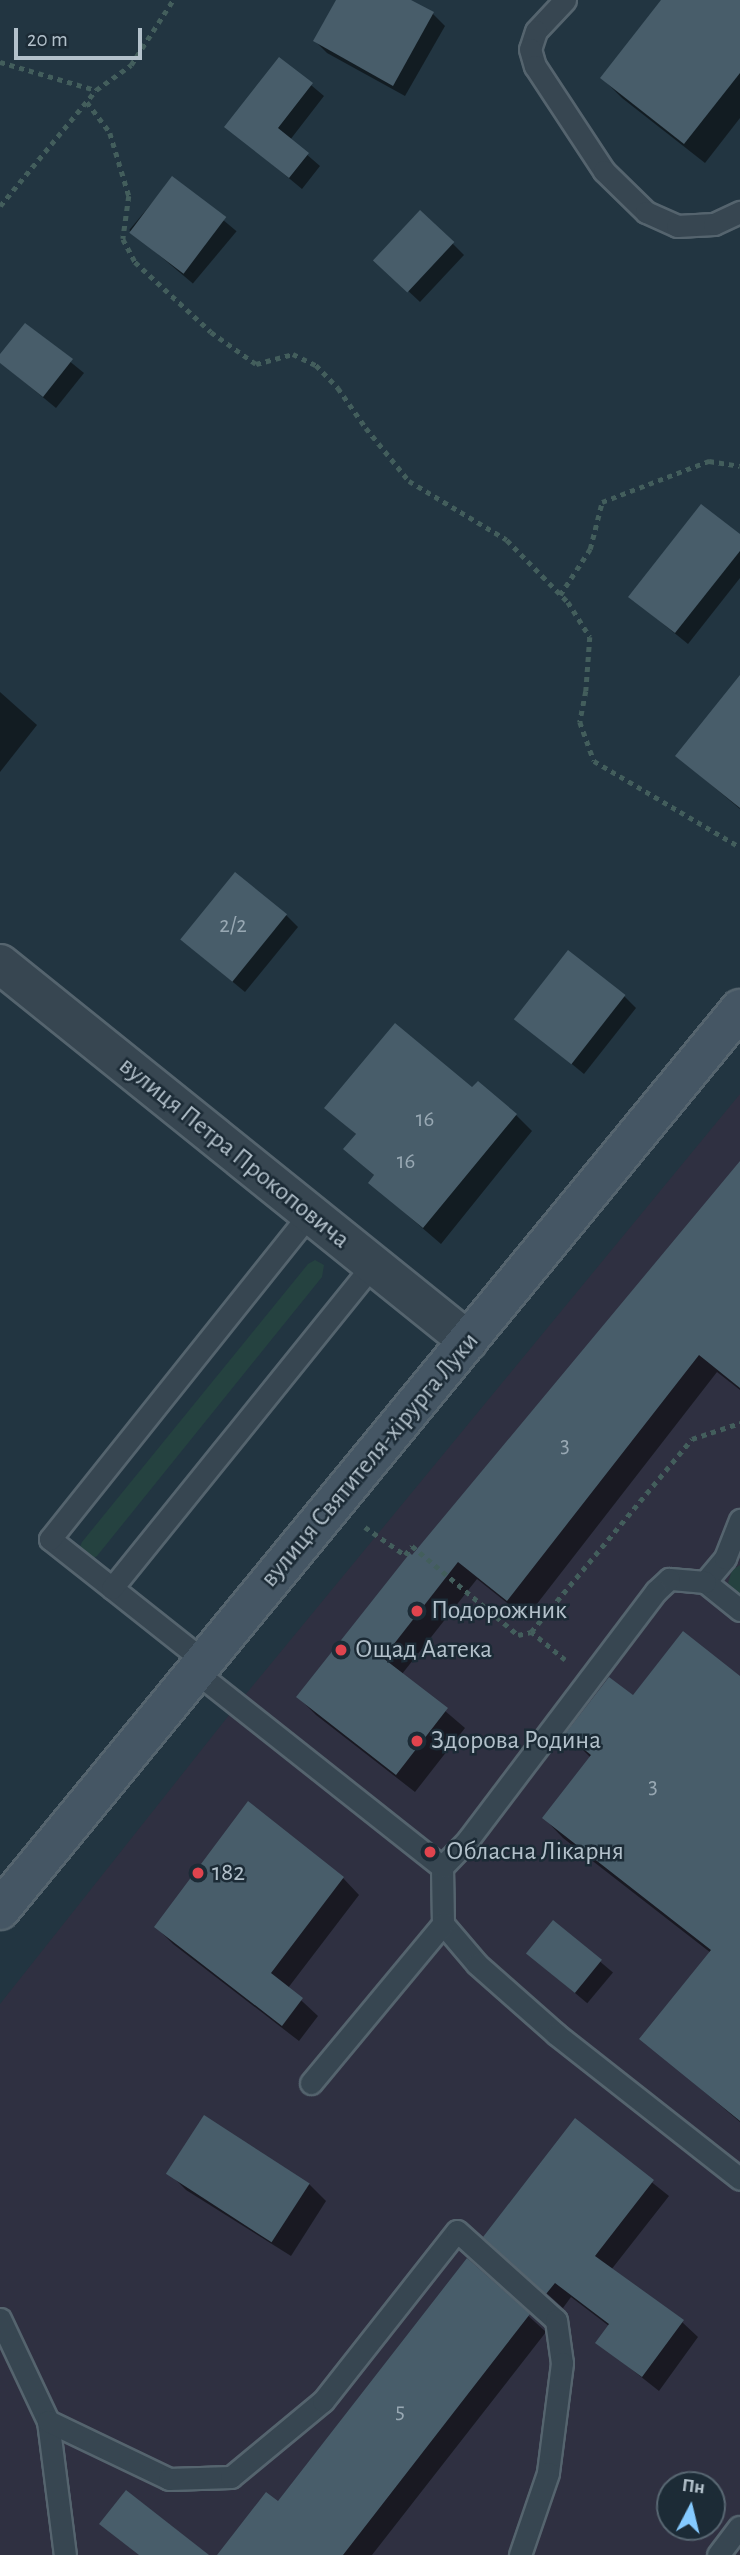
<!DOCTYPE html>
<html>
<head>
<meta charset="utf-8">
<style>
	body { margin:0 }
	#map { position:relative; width:740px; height:2555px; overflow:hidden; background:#223541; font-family:"Alegreya Sans",sans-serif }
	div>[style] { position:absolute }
	.medical>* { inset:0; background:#2f3041 }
	.green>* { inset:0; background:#254240 }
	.shadow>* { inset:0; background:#0007; transform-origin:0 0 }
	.building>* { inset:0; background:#485d6a; transform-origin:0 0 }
	.path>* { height:4.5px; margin-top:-2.25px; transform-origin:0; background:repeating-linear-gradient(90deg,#435e5c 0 5px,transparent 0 10px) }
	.roads { filter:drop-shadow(2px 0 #55646e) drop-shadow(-2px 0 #55646e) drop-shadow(0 2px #55646e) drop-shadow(0 -2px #55646e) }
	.lane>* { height:21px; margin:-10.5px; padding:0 10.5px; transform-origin:10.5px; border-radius:10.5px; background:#374651 }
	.street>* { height:38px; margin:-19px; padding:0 19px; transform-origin:19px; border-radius:19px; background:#374651 }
	.secondary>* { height:38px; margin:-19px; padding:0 19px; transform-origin:19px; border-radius:19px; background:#455664 }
	.dots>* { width:19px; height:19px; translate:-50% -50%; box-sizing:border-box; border:4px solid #1c2b36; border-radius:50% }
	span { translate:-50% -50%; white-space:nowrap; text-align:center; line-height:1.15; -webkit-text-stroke:5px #1c2b36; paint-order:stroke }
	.number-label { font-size:23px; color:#98a8b3 }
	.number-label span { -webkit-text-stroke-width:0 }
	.street-label { font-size:26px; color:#b3c1cb }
	.poi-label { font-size:26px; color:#b3c1cb }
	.left { translate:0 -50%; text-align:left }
	.north { position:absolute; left:656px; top:2471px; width:70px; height:70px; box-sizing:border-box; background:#1c2b36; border:2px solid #586772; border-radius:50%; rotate:7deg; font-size:19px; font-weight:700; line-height:28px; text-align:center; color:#b3c1cb }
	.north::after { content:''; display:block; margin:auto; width:24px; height:32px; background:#85caff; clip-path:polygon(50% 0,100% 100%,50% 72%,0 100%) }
	.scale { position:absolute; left:14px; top:28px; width:128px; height:32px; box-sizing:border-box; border:4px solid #b3c1cb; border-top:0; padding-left:9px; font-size:21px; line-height:24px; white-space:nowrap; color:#b3c1cb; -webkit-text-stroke:5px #1c2b36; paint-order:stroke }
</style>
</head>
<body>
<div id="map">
	<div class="medical">
		<div style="clip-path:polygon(evenodd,740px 1094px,740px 2555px,0 2555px,0 2004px,241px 1700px,740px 1094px,670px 2485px,712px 2485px,712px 2527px,670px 2527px,670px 2485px)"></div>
	</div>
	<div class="green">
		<div style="clip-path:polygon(315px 1260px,324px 1265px,322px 1277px,97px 1556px,90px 1560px,79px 1549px,82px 1542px,308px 1264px)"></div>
		<div style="clip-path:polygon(740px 1565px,740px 1596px,728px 1583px,732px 1570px)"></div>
	</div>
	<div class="shadow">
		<div style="clip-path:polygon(338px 0,408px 0,433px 14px,445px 26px,405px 96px,327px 53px,315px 41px)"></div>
		<div style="clip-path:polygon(663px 0,740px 0,740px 118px,705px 163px,622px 98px,602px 78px)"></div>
		<div style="clip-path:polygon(280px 59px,324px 96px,290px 140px,320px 166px,302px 189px,227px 127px)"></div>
		<div style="left:173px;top:178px;width:83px;height:68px;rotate:40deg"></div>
		<div style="clip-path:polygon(452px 243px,464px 255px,420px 302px,388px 272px)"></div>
		<div style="clip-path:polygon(25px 325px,84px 373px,56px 408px,0 362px,0 357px)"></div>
		<div style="clip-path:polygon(740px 536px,740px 578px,688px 644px,630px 597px)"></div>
		<div style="clip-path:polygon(740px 677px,740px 809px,677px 756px)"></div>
		<div style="clip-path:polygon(0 692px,37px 725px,0 772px)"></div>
		<div style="clip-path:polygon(286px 915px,298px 927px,245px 992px,194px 950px)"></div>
		<div style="clip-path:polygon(624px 996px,636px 1008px,584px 1074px,517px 1019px)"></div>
		<div style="clip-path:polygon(473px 1090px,516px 1115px,532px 1131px,441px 1244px,370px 1183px,375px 1176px,345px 1149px,357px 1135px,327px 1108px)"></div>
		<div style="clip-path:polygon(740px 1164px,740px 1390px,717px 1372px,526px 1618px,477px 1579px,402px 1674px,465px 1728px,415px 1792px,316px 1715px,298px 1697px)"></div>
		<div style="clip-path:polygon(740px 1678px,740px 2122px,641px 2038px,711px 1953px,563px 1838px,544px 1818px,591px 1758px,567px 1734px,633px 1698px)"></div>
		<div style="clip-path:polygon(343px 1878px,359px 1895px,288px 1988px,318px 2016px,299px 2041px,173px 1944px,156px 1927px)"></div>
		<div style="left:554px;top:1923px;width:77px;height:40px;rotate:40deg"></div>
		<div style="clip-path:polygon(575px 2121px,669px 2196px,611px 2270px,682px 2322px,698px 2337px,659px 2391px,597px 2342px,609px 2326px,571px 2297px,563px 2308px,501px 2252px)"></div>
		<div style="clip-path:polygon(169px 2173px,309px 2184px,326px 2201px,291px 2256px,186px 2190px)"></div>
		<div style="clip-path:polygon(467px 2260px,546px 2332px,372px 2555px,219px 2555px,278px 2503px)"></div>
	</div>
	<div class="building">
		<div style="clip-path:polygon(336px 0,411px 0,434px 12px,393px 86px,313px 41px)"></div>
		<div style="clip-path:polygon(661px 0,740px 0,740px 73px,684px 144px,600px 78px)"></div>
		<div style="clip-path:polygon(279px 57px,313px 83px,278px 128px,309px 153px,289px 178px,224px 127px)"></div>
		<div style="left:172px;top:176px;width:68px;height:71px;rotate:37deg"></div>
		<div style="left:420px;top:210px;width:47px;height:69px;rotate:43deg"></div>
		<div style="clip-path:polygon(25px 323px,73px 359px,43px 397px,0 363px,0 354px)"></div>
		<div style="clip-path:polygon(701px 504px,740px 534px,740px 551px,675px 633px,628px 597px)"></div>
		<div style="clip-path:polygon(740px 675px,740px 808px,675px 756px)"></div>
		<div style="left:235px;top:872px;width:67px;height:87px;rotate:39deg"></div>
		<div style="left:568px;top:950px;width:73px;height:88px;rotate:38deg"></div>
		<div style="clip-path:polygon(395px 1023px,472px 1087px,478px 1081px,517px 1114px,423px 1228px,368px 1183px,374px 1175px,343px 1149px,356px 1134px,324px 1108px)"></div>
		<div style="clip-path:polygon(740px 1161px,740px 1388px,699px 1355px,507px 1601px,458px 1562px,383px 1658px,448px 1708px,396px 1775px,296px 1697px,410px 1553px,412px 1555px)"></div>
		<div style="clip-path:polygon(683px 1631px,740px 1676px,740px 2121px,639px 2039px,711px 1950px,542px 1818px,591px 1755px,565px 1734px,609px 1677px,633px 1695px)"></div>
		<div style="clip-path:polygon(248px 1801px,344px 1877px,271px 1973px,303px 1998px,282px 2026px,154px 1927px)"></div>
		<div style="left:553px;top:1920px;width:63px;height:43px;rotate:39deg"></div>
		<div style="left:204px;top:2115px;width:126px;height:70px;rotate:33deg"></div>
		<div style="clip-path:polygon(575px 2118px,654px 2180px,595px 2256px,684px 2320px,642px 2377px,595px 2343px,609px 2324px,555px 2283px,546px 2294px,483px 2237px)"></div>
		<div style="clip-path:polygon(467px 2258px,530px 2314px,343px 2555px,217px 2555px,266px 2492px,278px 2501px)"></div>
		<div style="clip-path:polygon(126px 2490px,209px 2555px,139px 2555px,99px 2524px)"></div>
	</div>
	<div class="path">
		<div style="left:0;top:62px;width:100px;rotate:16.3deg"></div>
		<div style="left:96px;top:90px;width:43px;rotate:-35.5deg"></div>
		<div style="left:131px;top:65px;width:77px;rotate:-57.1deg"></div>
		<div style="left:87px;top:102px;width:39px;rotate:53deg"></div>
		<div style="left:110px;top:133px;width:66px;rotate:73.2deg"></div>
		<div style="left:129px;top:196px;width:43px;rotate:97.9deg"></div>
		<div style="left:123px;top:239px;width:26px;rotate:62deg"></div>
		<div style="left:135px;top:262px;width:103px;rotate:42.6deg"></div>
		<div style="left:211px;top:332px;width:55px;rotate:35.4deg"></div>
		<div style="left:256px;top:364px;width:38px;rotate:-15deg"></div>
		<div style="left:293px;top:354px;width:25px;rotate:26deg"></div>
		<div style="left:316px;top:365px;width:32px;rotate:46deg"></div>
		<div style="left:338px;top:388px;width:49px;rotate:55deg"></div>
		<div style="left:366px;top:428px;width:68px;rotate:50.9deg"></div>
		<div style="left:409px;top:481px;width:114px;rotate:31deg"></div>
		<div style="left:507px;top:540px;width:87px;rotate:45.5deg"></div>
		<div style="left:568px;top:602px;width:41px;rotate:57.8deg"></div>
		<div style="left:590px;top:637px;width:54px;rotate:94.2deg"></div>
		<div style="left:586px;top:691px;width:32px;rotate:101deg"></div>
		<div style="left:580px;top:722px;width:41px;rotate:70.3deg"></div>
		<div style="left:594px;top:761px;width:169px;rotate:30.5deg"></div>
		<div style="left:0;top:206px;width:151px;rotate:-50.4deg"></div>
		<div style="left:560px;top:595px;width:55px;rotate:-56.9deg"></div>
		<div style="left:590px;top:549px;width:49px;rotate:-75.7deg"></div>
		<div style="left:602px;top:502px;width:115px;rotate:-21deg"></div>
		<div style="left:709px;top:461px;width:31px;rotate:9deg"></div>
		<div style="left:365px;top:1527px;width:49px;rotate:35deg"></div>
		<div style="left:405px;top:1555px;width:11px;rotate:-52deg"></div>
		<div style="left:412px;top:1546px;width:138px;rotate:40deg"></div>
		<div style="left:518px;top:1635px;width:13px;rotate:-13deg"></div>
		<div style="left:565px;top:1660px;width:44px;rotate:-140.5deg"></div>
		<div style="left:531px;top:1632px;width:251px;rotate:-50.2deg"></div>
		<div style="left:692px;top:1439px;width:51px;rotate:-18.4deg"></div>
	</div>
	<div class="roads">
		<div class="lane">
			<div style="left:565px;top:0;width:42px;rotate:133.1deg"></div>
			<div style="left:536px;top:31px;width:19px;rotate:108deg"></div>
			<div style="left:530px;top:49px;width:18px;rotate:74deg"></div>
			<div style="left:535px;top:66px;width:126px;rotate:56.7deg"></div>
			<div style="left:604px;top:171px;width:59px;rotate:44.3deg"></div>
			<div style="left:646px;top:212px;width:34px;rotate:24deg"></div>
			<div style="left:677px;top:226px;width:37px;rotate:-3deg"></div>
			<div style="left:714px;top:224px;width:29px;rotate:-25deg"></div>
			<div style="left:705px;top:1582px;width:31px;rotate:-50deg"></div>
			<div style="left:725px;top:1558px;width:41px;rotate:-68.5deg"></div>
			<div style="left:112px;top:1588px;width:79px;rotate:-141.7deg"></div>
			<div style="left:50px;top:1539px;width:416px;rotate:-51.4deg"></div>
			<div style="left:740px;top:1610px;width:45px;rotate:-141.3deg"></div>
			<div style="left:705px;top:1582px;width:36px;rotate:-175deg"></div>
			<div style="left:669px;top:1579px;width:18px;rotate:137deg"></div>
			<div style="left:656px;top:1591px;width:312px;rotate:127.1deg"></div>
			<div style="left:468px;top:1840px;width:37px;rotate:134deg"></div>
			<div style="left:442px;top:1867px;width:57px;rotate:89deg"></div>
			<div style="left:443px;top:1924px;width:52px;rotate:49.6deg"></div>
			<div style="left:477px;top:1964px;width:106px;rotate:41.5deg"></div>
			<div style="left:556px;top:2034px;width:234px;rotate:38.2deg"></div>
			<div style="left:204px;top:1661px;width:117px;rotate:-141.6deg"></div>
			<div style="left:112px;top:1588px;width:415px;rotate:-51.1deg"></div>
			<div style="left:196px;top:1672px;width:314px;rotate:38.4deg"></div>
			<div style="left:311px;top:2083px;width:207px;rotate:-50.3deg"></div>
			<div style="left:0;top:2319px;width:113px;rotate:64.8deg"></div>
			<div style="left:48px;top:2421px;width:135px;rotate:82.8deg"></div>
			<div style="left:48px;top:2421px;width:134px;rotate:25.6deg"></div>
			<div style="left:169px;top:2479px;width:62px;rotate:-1.8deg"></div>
			<div style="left:231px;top:2477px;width:119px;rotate:-39.6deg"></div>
			<div style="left:323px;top:2401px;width:216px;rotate:-51.8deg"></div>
			<div style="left:457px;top:2231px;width:133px;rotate:42deg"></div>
			<div style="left:556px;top:2320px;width:43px;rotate:82.1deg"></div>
			<div style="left:562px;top:2363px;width:111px;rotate:97.3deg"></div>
			<div style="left:548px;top:2473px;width:87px;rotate:108.9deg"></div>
			<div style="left:718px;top:2555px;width:35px;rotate:-53deg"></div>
		</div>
		<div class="street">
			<div style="left:0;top:964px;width:601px;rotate:38.85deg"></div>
		</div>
		<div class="secondary">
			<div style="left:0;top:1910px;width:1166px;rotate:-50.6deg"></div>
		</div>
	</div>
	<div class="dots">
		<div style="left:417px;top:1611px;background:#e0444e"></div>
		<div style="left:341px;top:1650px;background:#e0444e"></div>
		<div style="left:417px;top:1741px;background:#e0444e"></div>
		<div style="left:430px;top:1852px;background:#e0444e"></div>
		<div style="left:198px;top:1873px;background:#e0444e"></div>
	</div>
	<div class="number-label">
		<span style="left:233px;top:926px">2/2</span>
		<span style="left:425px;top:1120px">16</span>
		<span style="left:406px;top:1162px">16</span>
		<span style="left:565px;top:1446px">3</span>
		<span style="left:653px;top:1787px">3</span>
		<span style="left:400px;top:2412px">5</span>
	</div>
	<div class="street-label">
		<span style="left:234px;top:1153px;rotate:39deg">вулиця Петра Прокоповича</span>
		<span style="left:370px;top:1460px;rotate:-50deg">вулиця Святителя-хірурга Луки</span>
	</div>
	<div class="poi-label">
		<span class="left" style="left:431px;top:1611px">Подорожник</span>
		<span class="left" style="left:355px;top:1650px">Ощад Аатека</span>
		<span class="left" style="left:431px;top:1741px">Здорова Родина</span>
		<span class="left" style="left:446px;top:1852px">Обласна Лікарня</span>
		<span class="left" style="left:212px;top:1873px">182</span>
	</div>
	<div class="north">Пн</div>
	<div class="scale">20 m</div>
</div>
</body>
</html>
